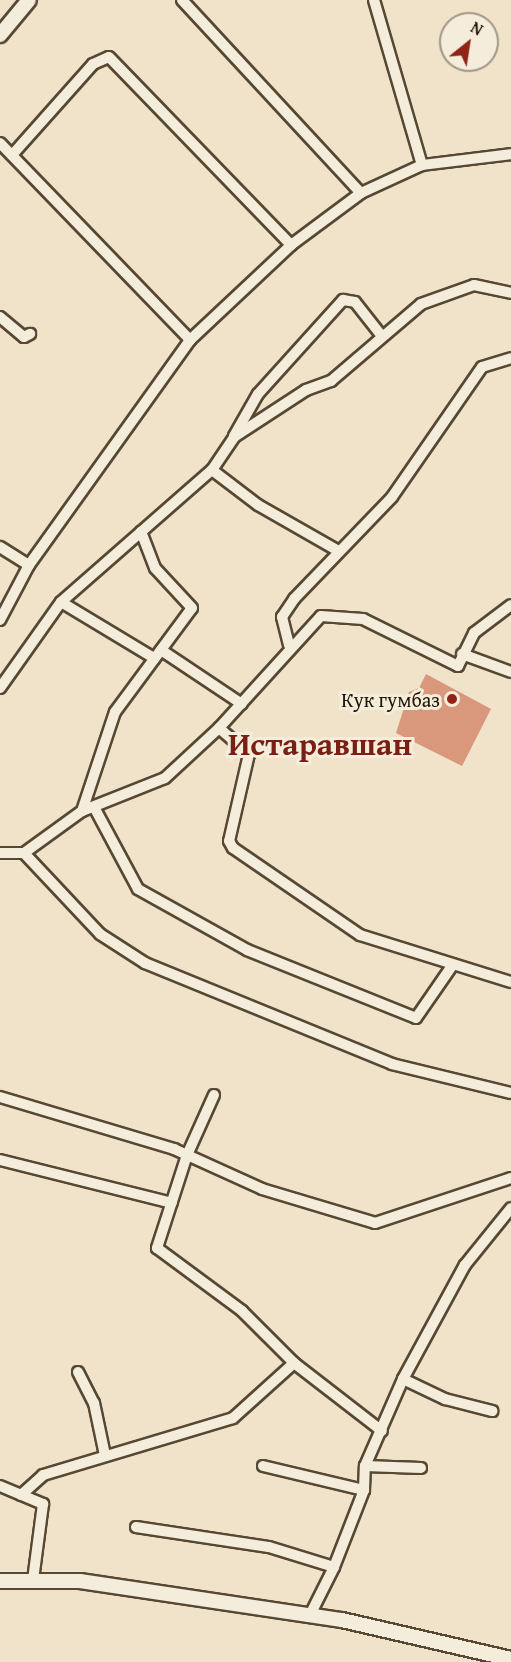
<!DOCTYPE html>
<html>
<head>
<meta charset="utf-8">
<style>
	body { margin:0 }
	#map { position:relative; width:511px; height:1662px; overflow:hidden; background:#f0e3c9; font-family:"Gentium Book Plus",serif }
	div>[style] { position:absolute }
	.building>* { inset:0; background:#d9977c }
	.roads { filter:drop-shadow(2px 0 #564833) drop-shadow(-2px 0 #564833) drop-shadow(0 2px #564833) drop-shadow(0 -2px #564833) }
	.minor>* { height:10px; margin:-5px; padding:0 5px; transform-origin:5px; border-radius:5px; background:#f5eddc }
	.secondary>* { height:14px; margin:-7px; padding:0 7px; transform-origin:7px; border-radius:7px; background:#f5eddc }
	.dots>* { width:16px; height:16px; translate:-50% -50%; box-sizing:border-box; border:3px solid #f5eddc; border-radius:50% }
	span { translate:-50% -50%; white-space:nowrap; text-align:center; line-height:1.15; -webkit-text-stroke:6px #f5eddc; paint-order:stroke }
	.poi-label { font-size:20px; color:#231401 }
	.right { translate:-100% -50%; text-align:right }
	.town-label { font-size:32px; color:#7a1f14; font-weight:700 }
	.north { position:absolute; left:439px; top:12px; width:60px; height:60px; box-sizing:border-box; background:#f5eddc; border:2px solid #a19684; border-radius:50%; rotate:30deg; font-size:16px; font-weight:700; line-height:24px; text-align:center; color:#231401 }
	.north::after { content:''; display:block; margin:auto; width:21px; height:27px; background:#8f2418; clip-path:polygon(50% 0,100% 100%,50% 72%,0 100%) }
</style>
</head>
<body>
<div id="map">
	<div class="building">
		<div style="clip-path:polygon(426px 674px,491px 709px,462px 766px,396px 733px,409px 692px,419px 688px)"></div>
	</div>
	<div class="roads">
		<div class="minor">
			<div style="left:182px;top:0;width:263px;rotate:47.2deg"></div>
			<div style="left:374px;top:0;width:172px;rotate:73.8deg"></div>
			<div style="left:422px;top:165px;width:90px;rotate:-7deg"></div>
			<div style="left:0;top:143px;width:274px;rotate:46deg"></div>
			<div style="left:12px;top:155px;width:122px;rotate:-48.3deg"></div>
			<div style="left:93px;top:64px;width:17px;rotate:-24deg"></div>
			<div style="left:109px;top:57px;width:262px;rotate:45.9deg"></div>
			<div style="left:0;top:317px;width:31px;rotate:40deg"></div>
			<div style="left:24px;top:337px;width:7px;rotate:-27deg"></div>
			<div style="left:234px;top:436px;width:48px;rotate:-60.3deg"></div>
			<div style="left:258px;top:394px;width:127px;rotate:-47.9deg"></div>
			<div style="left:343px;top:300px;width:12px;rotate:9deg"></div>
			<div style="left:355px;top:302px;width:42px;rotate:51.8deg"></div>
			<div style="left:212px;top:470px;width:58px;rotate:37.3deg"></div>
			<div style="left:258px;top:505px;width:91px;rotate:29.7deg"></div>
			<div style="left:0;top:547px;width:34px;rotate:32deg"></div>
			<div style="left:61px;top:602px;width:109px;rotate:31.1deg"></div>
			<div style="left:0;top:620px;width:62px;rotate:-62.2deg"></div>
			<div style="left:29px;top:565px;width:277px;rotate:-54.4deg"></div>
			<div style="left:190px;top:340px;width:139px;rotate:-43.2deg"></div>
			<div style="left:291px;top:245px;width:87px;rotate:-36.6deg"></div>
			<div style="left:361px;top:193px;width:67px;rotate:-24.7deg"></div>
			<div style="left:289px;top:645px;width:29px;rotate:-104deg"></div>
			<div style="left:282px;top:617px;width:22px;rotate:-56deg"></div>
			<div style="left:294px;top:599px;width:141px;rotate:-46.1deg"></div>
			<div style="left:392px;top:497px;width:158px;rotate:-55.3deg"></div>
			<div style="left:482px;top:367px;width:30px;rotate:-17deg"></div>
			<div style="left:161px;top:650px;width:97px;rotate:33.7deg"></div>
			<div style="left:462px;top:654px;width:52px;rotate:20.2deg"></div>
			<div style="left:0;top:688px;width:105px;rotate:-54.7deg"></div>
			<div style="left:61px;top:602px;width:201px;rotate:-41.2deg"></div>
			<div style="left:212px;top:470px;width:40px;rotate:-56deg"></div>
			<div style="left:234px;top:437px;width:86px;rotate:-33.1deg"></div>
			<div style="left:306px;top:390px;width:27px;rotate:-20deg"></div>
			<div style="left:331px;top:381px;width:118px;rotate:-40.5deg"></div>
			<div style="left:421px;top:304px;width:56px;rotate:-19.7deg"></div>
			<div style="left:474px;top:285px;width:38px;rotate:12deg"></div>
			<div style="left:219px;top:728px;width:40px;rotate:41deg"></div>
			<div style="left:249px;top:754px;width:89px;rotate:102.9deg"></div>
			<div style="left:229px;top:841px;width:8px;rotate:60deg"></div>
			<div style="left:233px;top:848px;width:154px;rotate:34.4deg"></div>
			<div style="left:360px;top:935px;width:158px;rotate:17.3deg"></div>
			<div style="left:94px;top:807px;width:93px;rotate:61.8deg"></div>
			<div style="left:138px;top:889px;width:125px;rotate:29.2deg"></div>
			<div style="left:247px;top:950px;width:182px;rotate:21.9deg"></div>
			<div style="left:416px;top:1018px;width:63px;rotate:-55.3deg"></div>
			<div style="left:82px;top:811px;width:104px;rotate:-71.6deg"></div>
			<div style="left:115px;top:712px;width:129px;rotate:-53.5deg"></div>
			<div style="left:192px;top:608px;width:54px;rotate:-132.8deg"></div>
			<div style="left:155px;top:568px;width:39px;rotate:-111deg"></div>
			<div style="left:0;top:853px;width:24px"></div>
			<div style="left:24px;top:853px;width:72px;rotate:-35.9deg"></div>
			<div style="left:82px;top:811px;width:89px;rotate:-21.7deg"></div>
			<div style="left:165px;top:778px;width:74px;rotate:-42.8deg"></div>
			<div style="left:219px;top:728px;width:151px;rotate:-47.7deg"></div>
			<div style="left:321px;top:616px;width:42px;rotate:4.1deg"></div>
			<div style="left:363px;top:619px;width:106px;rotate:26.3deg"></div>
			<div style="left:458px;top:666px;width:37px;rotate:-64deg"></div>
			<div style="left:474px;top:633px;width:46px;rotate:-37.1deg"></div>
			<div style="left:24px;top:853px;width:111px;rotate:46.8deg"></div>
			<div style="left:100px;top:934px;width:54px;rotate:32.8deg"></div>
			<div style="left:145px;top:963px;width:267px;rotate:22.2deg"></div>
			<div style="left:392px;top:1064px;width:122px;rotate:13.7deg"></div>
			<div style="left:214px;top:1095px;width:66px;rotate:114.2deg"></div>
			<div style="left:187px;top:1155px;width:98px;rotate:107.9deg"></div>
			<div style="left:157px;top:1248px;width:106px;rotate:36.5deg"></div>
			<div style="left:242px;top:1311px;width:74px;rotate:45deg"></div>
			<div style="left:294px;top:1363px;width:111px;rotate:37.7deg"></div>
			<div style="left:0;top:1097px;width:182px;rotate:16.6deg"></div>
			<div style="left:174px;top:1149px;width:97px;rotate:24.4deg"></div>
			<div style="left:262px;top:1189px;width:118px;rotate:16.7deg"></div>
			<div style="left:375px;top:1223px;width:143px;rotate:-18.3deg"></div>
			<div style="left:0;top:1160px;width:177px;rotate:14deg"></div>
			<div style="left:78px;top:1372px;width:35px;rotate:63deg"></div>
			<div style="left:94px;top:1403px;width:53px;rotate:78.1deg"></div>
			<div style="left:403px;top:1379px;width:47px;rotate:25.5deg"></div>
			<div style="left:445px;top:1399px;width:49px;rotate:14.3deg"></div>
			<div style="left:263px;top:1466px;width:104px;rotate:13.4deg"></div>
			<div style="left:365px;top:1466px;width:56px;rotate:2deg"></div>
			<div style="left:0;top:1486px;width:47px;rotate:22.7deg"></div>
			<div style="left:43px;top:1504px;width:77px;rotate:97.5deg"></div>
			<div style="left:21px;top:1495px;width:30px;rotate:-42deg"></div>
			<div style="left:43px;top:1475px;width:198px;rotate:-16.7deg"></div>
			<div style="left:233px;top:1418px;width:82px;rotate:-42deg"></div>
			<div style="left:136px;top:1527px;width:134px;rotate:8.6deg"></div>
			<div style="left:269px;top:1547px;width:68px;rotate:17.1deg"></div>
			<div style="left:309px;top:1617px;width:56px;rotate:-63.4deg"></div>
			<div style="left:334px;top:1567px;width:83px;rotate:-68.7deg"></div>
			<div style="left:364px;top:1490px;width:24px;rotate:-88deg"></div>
			<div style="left:365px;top:1466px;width:95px;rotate:-66.4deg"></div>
			<div style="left:403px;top:1379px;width:130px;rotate:-61.5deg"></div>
			<div style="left:465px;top:1265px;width:73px;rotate:-51.1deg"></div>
		</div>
		<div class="secondary">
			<div style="left:0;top:35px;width:45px;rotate:-50.4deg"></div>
			<div style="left:0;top:1581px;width:80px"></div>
			<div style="left:80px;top:1581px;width:265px;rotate:8.5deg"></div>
			<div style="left:342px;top:1620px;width:173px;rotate:13deg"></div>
		</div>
	</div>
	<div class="dots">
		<div style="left:452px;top:699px;background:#8f2418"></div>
	</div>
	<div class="poi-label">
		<span class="right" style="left:440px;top:699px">Кук гумбаз</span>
	</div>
	<div class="town-label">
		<span style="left:320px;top:744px">Истаравшан</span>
	</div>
	<div class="north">N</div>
</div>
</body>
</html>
